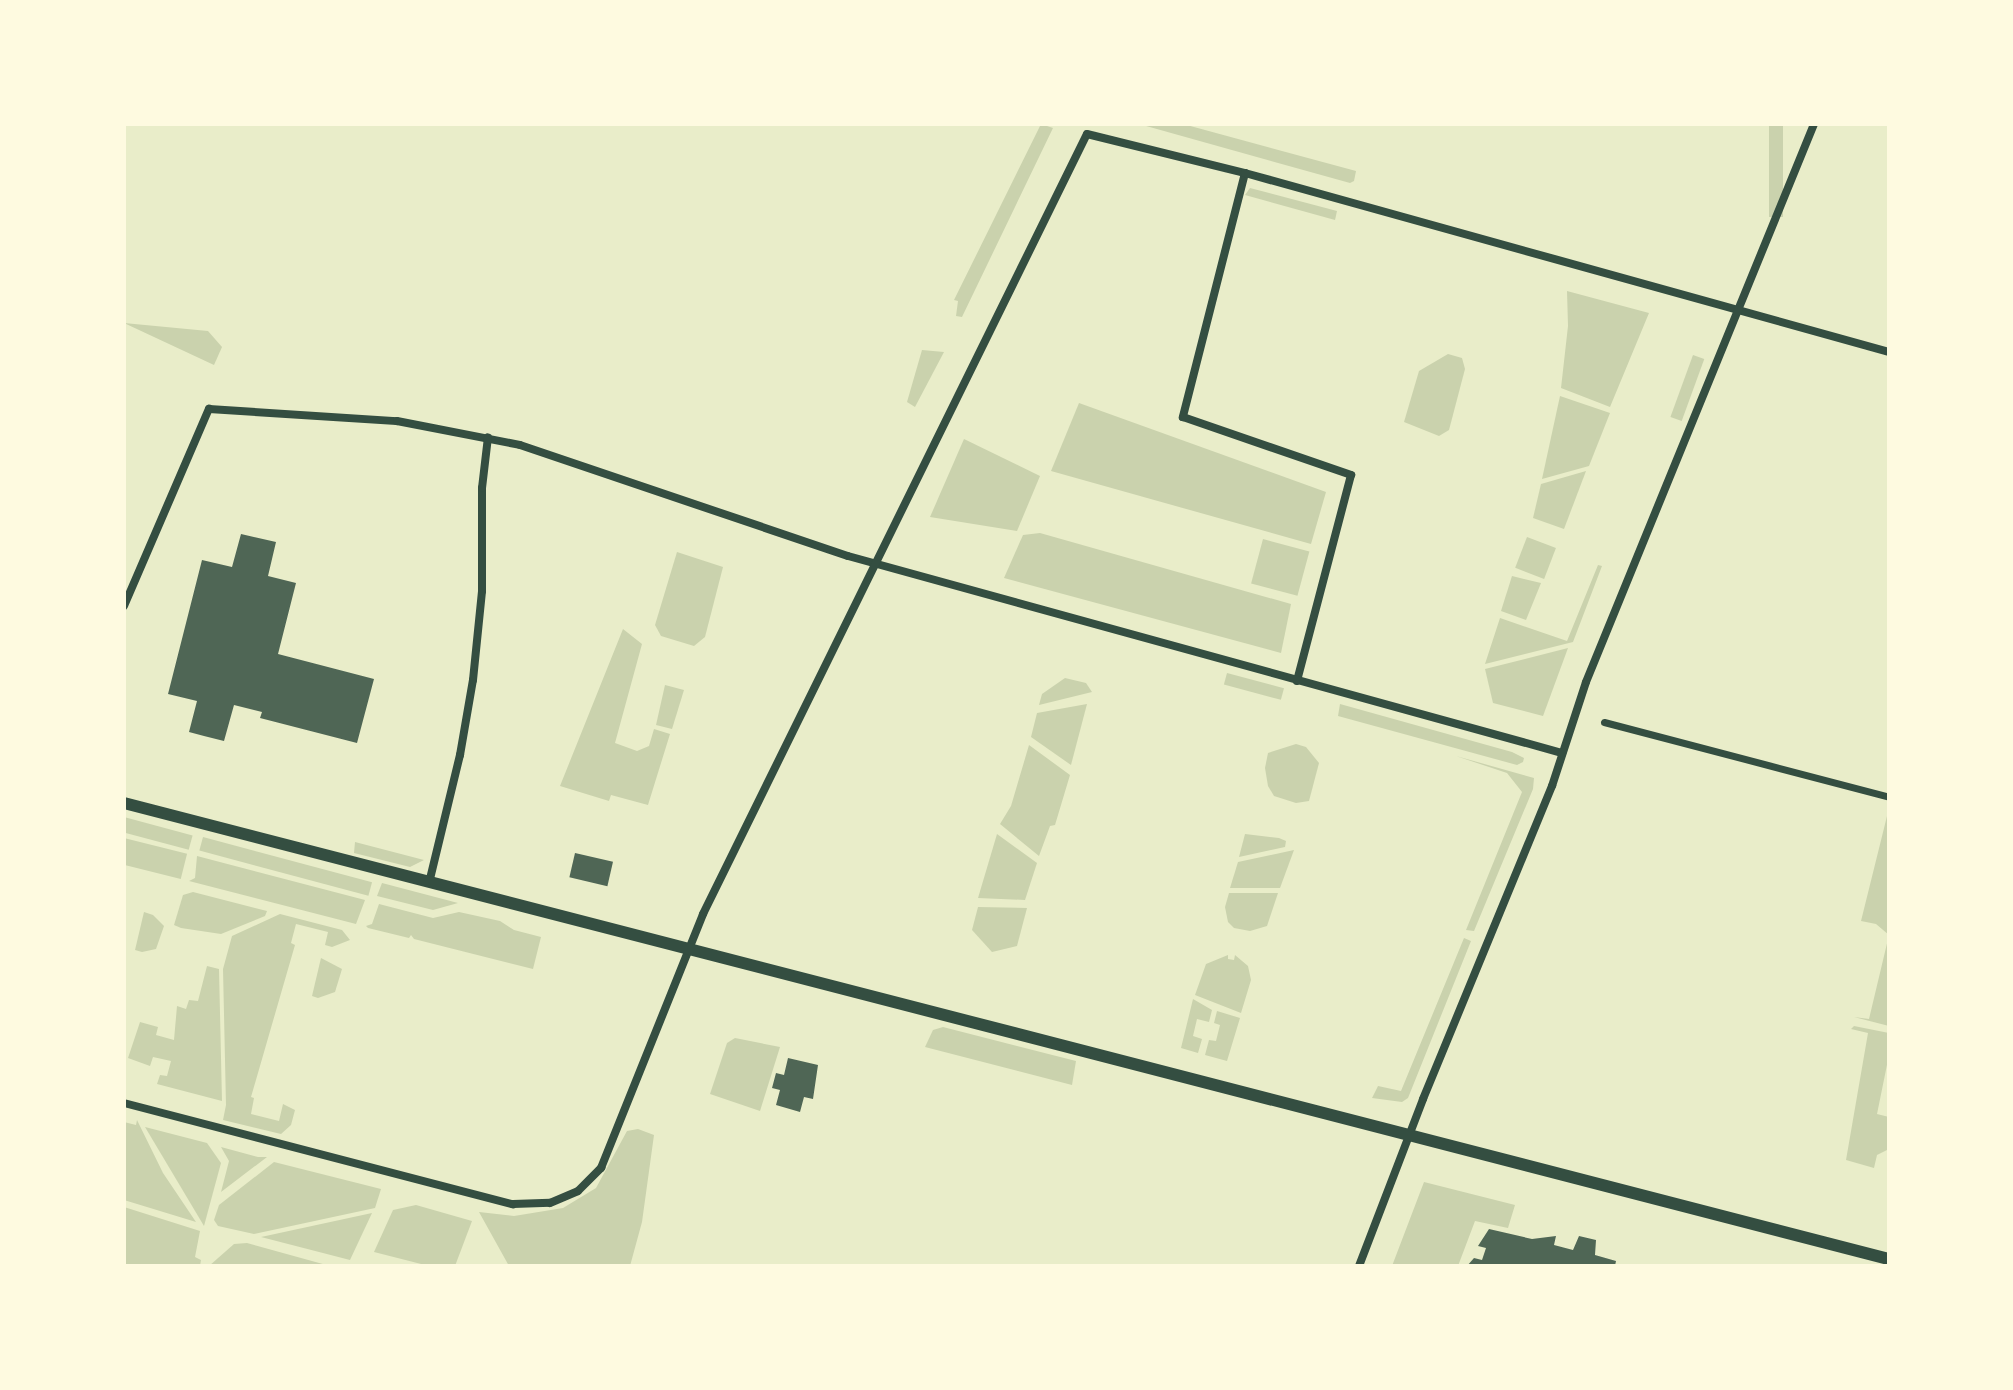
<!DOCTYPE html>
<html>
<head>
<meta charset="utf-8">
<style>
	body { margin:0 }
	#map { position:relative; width:2013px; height:1390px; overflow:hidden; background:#e9edc9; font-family:"Space Grotesk",sans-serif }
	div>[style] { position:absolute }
	.green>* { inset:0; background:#cad2ad; transform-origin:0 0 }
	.building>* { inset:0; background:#4f6655; transform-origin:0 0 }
	.pedestrian>* { height:7px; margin:-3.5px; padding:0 3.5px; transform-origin:3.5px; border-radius:3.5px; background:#344e41 }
	.minor>* { height:8px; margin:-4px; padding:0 4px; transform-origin:4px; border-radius:4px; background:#344e41 }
	.tertiary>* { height:12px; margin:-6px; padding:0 6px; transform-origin:6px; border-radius:6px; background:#344e41 }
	span { translate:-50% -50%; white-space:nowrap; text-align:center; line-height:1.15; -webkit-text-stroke:8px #fefae0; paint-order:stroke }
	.frame { position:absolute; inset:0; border:126px solid #fefae0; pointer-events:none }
</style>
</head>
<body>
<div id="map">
	<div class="green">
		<div style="clip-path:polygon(1041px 124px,1053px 128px,962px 317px,956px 316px,958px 301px,954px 300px)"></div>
		<div style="clip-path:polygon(1139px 124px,1183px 124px,1356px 171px,1354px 181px,1350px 183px)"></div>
		<div style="left:1769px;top:124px;width:14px;height:93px"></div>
		<div style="clip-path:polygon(1250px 188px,1337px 211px,1335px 220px,1245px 195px)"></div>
		<div style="clip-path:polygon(1567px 291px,1649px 313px,1610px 407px,1561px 388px,1568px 326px)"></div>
		<div style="clip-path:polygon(124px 323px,208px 331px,222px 347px,214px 365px)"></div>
		<div style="clip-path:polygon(922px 350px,944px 352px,915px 407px,907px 402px)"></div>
		<div style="clip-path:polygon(1448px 354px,1462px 358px,1465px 369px,1449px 430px,1439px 436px,1404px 422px,1419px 371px)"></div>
		<div style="left:1693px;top:355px;width:12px;height:66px;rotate:20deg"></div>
		<div style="clip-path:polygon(1560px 396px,1610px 413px,1589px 466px,1542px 479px)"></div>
		<div style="clip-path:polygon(1079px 403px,1326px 492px,1311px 544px,1051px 471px)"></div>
		<div style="clip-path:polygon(964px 439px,1040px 476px,1017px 531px,930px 517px)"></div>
		<div style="clip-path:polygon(1586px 471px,1564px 529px,1533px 518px,1541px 484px)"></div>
		<div style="clip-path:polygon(1040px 533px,1291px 604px,1281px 653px,1004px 578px,1023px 535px)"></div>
		<div style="left:1527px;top:537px;width:31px;height:33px;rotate:21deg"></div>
		<div style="left:1263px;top:539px;width:48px;height:46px;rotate:15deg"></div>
		<div style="clip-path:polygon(677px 552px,723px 567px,705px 637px,694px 646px,661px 636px,655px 625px)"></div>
		<div style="clip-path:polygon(1598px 565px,1602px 566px,1573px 642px,1485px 664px,1500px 618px,1567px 641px)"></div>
		<div style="clip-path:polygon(1512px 576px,1541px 583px,1526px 620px,1501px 611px)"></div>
		<div style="clip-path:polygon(623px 629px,642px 644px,615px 743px,637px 751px,649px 746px,654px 729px,670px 734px,648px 805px,611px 795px,609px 801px,560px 786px)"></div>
		<div style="clip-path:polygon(1568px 648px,1543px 716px,1493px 703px,1485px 669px)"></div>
		<div style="left:1227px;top:673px;width:59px;height:12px;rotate:15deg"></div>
		<div style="clip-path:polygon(1065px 678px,1086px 683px,1092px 692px,1039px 705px,1042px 694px)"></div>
		<div style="clip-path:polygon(665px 685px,684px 690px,672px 729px,656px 725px)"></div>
		<div style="clip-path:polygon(1087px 704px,1071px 765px,1031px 737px,1037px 713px)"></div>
		<div style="clip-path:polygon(1340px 704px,1512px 752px,1524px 758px,1523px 762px,1517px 765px,1338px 716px)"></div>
		<div style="clip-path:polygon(1296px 744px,1306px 747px,1319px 763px,1309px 801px,1296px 803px,1274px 796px,1268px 786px,1265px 768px,1268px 753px)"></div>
		<div style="clip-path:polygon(1029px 745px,1070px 775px,1055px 825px,1050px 826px,1039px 856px,1000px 824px,1011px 806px)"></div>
		<div style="clip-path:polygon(1456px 756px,1534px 778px,1533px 789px,1474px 931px,1466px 930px,1522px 792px,1507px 773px)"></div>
		<div style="clip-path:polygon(1889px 808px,1889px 1026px,1854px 1017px,1869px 1019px,1889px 935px,1876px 924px,1861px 921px)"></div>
		<div style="left:124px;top:817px;width:71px;height:15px;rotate:15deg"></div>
		<div style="clip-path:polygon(997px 834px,1037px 863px,1025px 900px,978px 898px)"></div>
		<div style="clip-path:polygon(1245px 834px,1279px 838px,1286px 841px,1285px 847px,1239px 857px)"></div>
		<div style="left:203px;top:837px;width:175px;height:14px;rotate:15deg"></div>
		<div style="left:124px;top:838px;width:65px;height:26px;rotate:14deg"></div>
		<div style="clip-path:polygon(355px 842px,424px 860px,410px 867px,354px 853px)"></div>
		<div style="clip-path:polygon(1294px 850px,1280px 888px,1230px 888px,1238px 862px)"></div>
		<div style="clip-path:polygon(197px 856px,365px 900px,356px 924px,189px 881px,195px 878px)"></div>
		<div style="clip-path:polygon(382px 883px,458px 903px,433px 910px,377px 896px)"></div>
		<div style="clip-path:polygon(193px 892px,267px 911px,265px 916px,221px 934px,181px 928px,174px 925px,183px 895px)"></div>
		<div style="clip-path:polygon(1229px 893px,1278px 893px,1267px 926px,1250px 931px,1234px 928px,1228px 922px,1225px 907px)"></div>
		<div style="clip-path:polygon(379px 904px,433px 918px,459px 912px,500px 921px,514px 930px,541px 937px,533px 969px,414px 939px,411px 935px,409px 938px,368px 928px,366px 926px,372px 924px)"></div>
		<div style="clip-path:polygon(978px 907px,1027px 908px,1017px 946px,992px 952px,972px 930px)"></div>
		<div style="clip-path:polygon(144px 912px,153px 915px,164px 926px,156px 949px,142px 952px,135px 950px)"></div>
		<div style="clip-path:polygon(280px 914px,342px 930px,350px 940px,332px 947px,325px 945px,328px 932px,296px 924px,291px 943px,295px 945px,251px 1097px,254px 1098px,251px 1114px,279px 1121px,283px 1104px,295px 1110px,291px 1125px,281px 1134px,223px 1120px,226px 1105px,223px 969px,232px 936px)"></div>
		<div style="clip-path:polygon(1464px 938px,1471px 941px,1408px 1098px,1402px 1102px,1372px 1098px,1378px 1086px,1401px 1091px)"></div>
		<div style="clip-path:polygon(1228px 955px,1228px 959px,1234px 960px,1235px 955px,1248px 966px,1251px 980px,1241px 1013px,1195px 995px,1206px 964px)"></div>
		<div style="clip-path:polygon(321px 958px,342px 969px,335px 992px,318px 998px,312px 996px)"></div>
		<div style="clip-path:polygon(207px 966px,219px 969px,222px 1101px,157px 1084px,160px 1075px,167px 1076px,171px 1061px,153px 1057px,150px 1066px,128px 1058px,140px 1022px,158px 1027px,156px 1035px,174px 1040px,177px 1006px,186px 1009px,189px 1000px,198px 1001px)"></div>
		<div style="clip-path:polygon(1193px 999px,1212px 1010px,1209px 1022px,1197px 1019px,1193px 1036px,1202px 1039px,1198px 1053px,1181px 1048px)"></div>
		<div style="clip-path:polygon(1217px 1011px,1240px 1018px,1227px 1061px,1205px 1055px,1209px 1040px,1216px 1041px,1220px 1025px,1214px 1023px)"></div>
		<div style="clip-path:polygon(1854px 1026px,1889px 1033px,1889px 1055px,1877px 1114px,1889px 1117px,1889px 1149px,1877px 1155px,1874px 1168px,1846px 1160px,1868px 1033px,1851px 1029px)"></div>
		<div style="clip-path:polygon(943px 1027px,1076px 1061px,1072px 1085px,925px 1047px,933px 1030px)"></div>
		<div style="clip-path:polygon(735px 1038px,780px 1047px,760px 1111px,710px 1094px,727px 1043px)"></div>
		<div style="clip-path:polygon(137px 1120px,163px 1173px,196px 1222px,124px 1200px,124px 1122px,136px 1125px)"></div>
		<div style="clip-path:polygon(145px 1127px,207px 1143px,221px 1163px,204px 1226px)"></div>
		<div style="clip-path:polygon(638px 1129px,654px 1135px,642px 1222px,630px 1266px,509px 1266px,479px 1212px,514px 1216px,563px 1208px,596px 1188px,627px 1131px)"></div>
		<div style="clip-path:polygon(221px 1147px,258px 1157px,267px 1157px,221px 1192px,229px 1161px)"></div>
		<div style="clip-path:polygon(274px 1162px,381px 1189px,375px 1208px,254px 1234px,218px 1226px,214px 1220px,219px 1205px)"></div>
		<div style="clip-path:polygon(1424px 1182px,1515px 1205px,1508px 1228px,1475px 1221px,1458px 1266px,1392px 1266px)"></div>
		<div style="clip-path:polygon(416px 1205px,472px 1221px,455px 1266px,429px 1266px,374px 1252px,393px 1210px)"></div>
		<div style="clip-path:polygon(124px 1207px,200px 1231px,195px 1257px,201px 1260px,200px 1266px,124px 1266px)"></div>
		<div style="clip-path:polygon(372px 1213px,350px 1260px,261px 1237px)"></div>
		<div style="clip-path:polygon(247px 1243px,330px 1266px,209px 1266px,234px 1244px)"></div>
	</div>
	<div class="building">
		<div style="clip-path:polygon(241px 534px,276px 542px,268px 576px,296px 583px,278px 654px,374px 679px,357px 743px,260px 718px,262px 712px,234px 705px,224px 741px,204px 736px,189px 732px,197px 701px,168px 694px,202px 560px,232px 567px)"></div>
		<div style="left:575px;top:853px;width:39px;height:25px;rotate:13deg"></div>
		<div style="clip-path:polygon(788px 1058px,818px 1065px,813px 1099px,804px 1097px,800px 1112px,776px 1105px,780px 1090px,772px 1088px,776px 1073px,784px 1075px)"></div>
		<div style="clip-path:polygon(1489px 1229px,1532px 1239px,1556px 1236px,1554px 1245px,1573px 1250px,1579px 1236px,1596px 1240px,1595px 1255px,1616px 1261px,1615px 1266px,1467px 1266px,1474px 1258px,1482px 1260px,1486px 1248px,1478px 1246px)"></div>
	</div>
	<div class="pedestrian">
		<div style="left:1604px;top:722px;width:295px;rotate:14.7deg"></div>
	</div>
	<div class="minor">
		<div style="left:1245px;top:173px;width:252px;rotate:104.3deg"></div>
		<div style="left:1183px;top:417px;width:178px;rotate:19deg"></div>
		<div style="left:1351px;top:475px;width:213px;rotate:104.7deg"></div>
		<div style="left:124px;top:606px;width:215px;rotate:-66.7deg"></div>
		<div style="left:209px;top:409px;width:188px;rotate:3.7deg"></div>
		<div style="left:397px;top:421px;width:125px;rotate:11deg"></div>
		<div style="left:520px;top:445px;width:346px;rotate:18.7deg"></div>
		<div style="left:848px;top:556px;width:741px;rotate:15.42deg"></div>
		<div style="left:429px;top:883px;width:132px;rotate:-76.4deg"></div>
		<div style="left:460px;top:755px;width:76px;rotate:-80.2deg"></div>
		<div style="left:473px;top:680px;width:89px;rotate:-84.2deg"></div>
		<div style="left:482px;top:591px;width:103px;rotate:-90deg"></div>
		<div style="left:482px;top:488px;width:51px;rotate:-83.3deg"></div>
		<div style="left:124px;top:1103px;width:402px;rotate:14.6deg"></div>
		<div style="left:513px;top:1204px;width:37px;rotate:-2deg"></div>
		<div style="left:550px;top:1203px;width:30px;rotate:-23deg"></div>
		<div style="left:578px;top:1191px;width:33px;rotate:-45deg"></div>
		<div style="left:601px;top:1168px;width:274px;rotate:-68.1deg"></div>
		<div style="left:703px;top:914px;width:869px;rotate:-63.79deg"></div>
		<div style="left:1087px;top:134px;width:163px;rotate:13.9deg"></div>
		<div style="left:1245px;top:173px;width:668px;rotate:15.53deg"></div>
		<div style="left:1359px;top:1266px;width:179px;rotate:-69deg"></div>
		<div style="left:1423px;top:1099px;width:339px;rotate:-67.6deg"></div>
		<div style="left:1552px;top:786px;width:109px;rotate:-71.9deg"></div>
		<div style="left:1586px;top:682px;width:603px;rotate:-67.77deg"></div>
	</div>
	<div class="tertiary">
		<div style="left:124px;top:803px;width:1823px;rotate:14.49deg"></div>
	</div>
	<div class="frame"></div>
</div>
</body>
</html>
